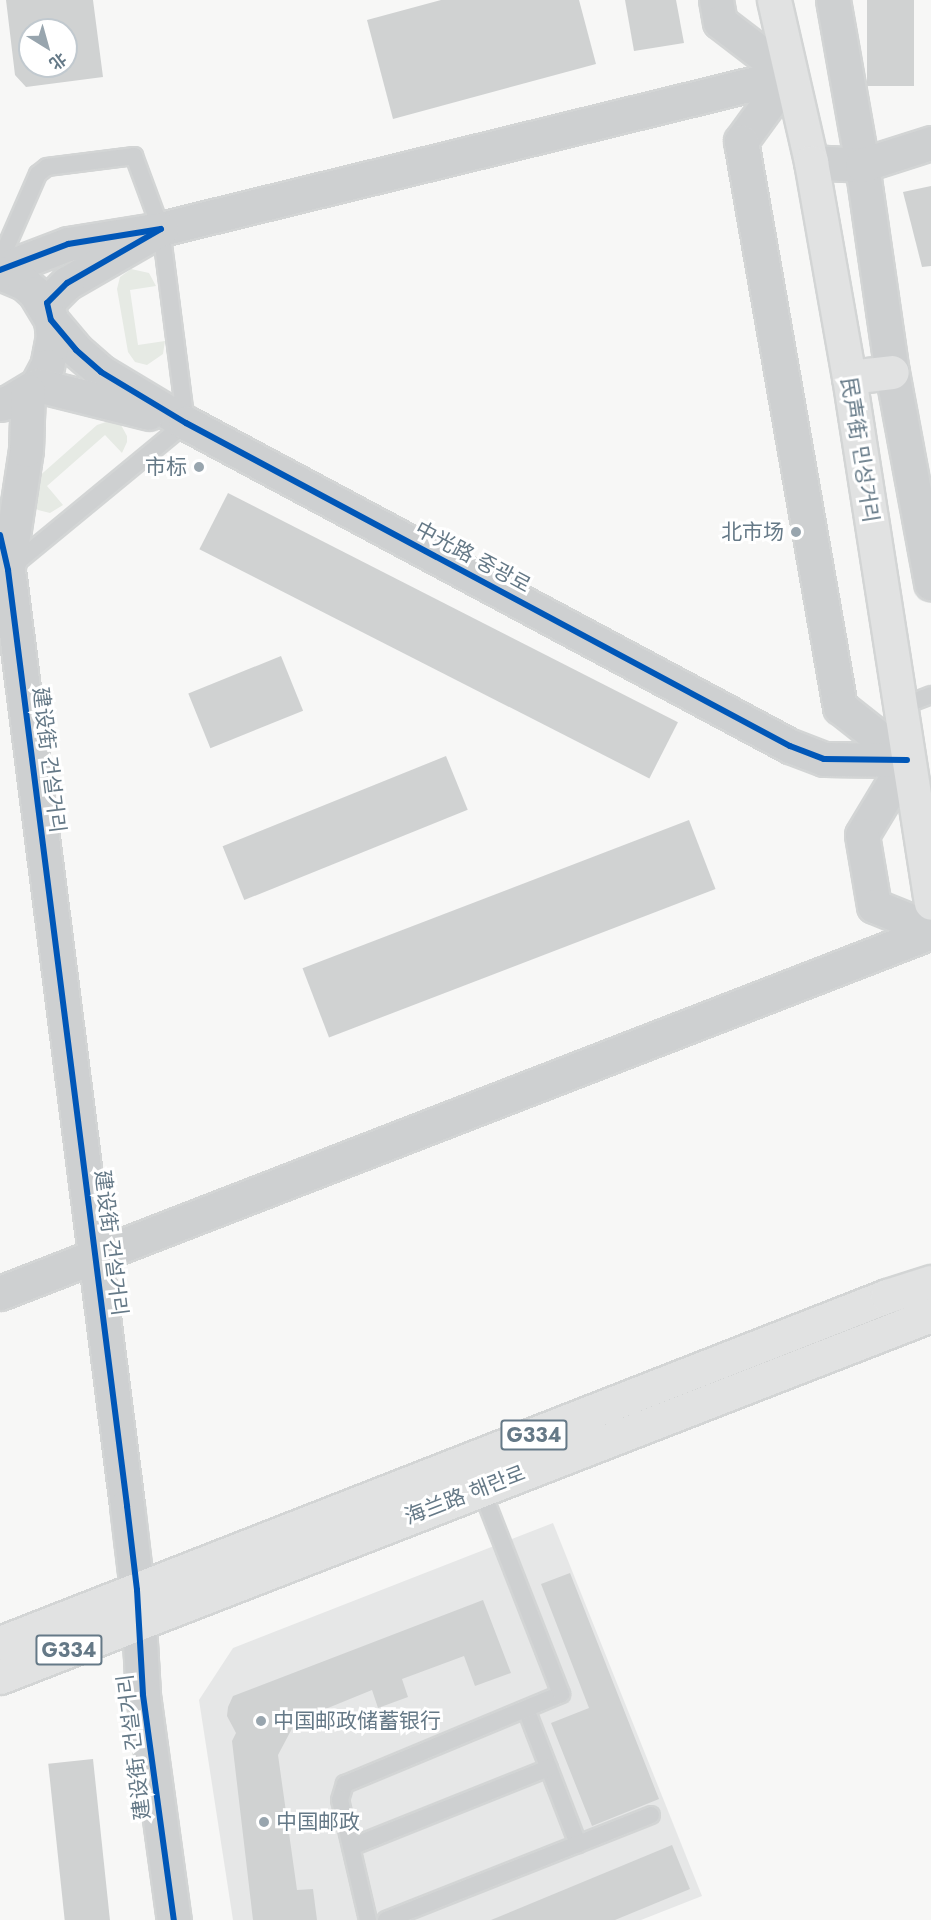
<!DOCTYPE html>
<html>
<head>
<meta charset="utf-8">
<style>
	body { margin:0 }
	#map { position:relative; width:931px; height:1920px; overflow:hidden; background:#f7f7f6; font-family:Jost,"Noto Sans SC","Noto Sans KR",sans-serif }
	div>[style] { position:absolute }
	.built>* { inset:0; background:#e6e7e7 }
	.green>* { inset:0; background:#e6eae4 }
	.building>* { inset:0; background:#d0d2d2; transform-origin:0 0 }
	.roads { filter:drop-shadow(2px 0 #d3d5d5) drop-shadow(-2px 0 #d3d5d5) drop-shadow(0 2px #d3d5d5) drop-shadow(0 -2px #d3d5d5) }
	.service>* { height:16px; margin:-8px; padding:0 8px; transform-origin:8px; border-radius:8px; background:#ced0d1 }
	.minor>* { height:33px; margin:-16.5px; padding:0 16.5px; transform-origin:16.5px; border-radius:16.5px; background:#ced0d1 }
	.tertiary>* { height:33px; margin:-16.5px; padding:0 16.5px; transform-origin:16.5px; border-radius:16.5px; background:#ced0d1 }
	.secondary>* { height:33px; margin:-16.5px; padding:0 16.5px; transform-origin:16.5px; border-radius:16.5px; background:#e1e2e2 }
	.trunk>* { height:33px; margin:-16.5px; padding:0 16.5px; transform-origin:16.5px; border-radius:16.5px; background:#e1e2e2 }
	.cycleway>* { height:6px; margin:-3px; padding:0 3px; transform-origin:3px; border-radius:3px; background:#0057b8 }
	.dots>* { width:16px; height:16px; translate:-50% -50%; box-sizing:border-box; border:3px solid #fff; border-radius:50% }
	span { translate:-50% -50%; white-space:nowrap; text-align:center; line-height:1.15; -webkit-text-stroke:6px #fff; paint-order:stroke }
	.shield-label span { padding:2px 4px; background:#fff; border:2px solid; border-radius:4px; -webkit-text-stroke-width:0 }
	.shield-label { font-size:20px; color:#657987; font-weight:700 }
	.street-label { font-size:21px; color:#657987 }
	.poi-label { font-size:21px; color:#657987 }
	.right { translate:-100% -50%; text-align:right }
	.left { translate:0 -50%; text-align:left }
	.north { position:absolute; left:18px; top:18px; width:60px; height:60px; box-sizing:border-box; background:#fff; border:2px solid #c1c9cf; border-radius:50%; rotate:143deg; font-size:16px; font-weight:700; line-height:24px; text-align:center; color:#657987 }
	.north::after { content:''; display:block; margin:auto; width:21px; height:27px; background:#98a5ae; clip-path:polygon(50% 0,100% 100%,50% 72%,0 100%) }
</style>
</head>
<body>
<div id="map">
	<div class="built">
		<div style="clip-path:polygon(553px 1523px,702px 1896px,641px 1920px,233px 1920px,199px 1700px,233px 1648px)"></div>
	</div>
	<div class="green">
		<div style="clip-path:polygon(131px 269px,149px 273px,156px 286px,130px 290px,138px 345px,165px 341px,163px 354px,147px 365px,135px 362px,128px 352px,117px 289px,120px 277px)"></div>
		<div style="clip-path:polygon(109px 421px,121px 425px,127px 436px,127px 442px,122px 453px,105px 435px,47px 486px,63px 505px,50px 513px,38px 510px,33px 506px,36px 479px,97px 425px)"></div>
	</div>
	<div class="building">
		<div style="clip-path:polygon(evenodd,6px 0,93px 0,103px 77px,26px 87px,15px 75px,6px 0,30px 30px,66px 30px,66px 66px,30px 66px,30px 30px)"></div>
		<div style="clip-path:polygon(441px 0,579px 0,596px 64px,393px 119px,367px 20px)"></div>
		<div style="clip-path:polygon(625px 0,676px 0,684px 43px,634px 51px)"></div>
		<div style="left:867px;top:0;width:47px;height:86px"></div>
		<div style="clip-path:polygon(931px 186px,931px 266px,922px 267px,903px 192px)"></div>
		<div style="left:228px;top:493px;width:505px;height:63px;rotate:27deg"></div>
		<div style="left:281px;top:656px;width:59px;height:100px;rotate:68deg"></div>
		<div style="left:446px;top:756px;width:58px;height:241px;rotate:68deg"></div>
		<div style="left:689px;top:820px;width:74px;height:414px;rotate:69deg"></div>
		<div style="clip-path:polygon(570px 1573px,659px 1799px,592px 1826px,551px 1723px,589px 1708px,541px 1584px)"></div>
		<div style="clip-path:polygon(483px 1600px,511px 1673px,475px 1686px,464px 1656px,402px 1679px,408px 1697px,378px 1708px,372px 1690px,296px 1721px,278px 1755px,297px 1890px,313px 1889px,317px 1920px,253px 1920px,232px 1741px,236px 1733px,227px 1716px,228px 1707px,233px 1696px)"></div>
		<div style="left:93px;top:1759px;width:162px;height:45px;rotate:84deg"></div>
		<div style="clip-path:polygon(672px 1845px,690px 1889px,615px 1920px,491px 1920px)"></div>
	</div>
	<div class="roads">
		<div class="service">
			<div style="left:0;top:261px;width:95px;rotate:-66.4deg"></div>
			<div style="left:38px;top:174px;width:11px;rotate:-38deg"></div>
			<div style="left:47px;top:167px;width:88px;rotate:-7.2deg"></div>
			<div style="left:134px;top:156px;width:78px;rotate:69.7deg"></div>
			<div style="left:161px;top:229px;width:196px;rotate:82.7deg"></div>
			<div style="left:186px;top:423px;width:229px;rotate:140.5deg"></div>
			<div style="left:900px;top:707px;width:33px;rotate:-21deg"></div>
			<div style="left:526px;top:1709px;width:145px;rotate:68.9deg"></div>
			<div style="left:351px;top:1847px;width:213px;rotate:-21.8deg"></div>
			<div style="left:368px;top:1920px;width:123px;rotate:-103.1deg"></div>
			<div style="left:340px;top:1800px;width:17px;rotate:-73deg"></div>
			<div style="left:345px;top:1784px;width:234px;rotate:-22.6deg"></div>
			<div style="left:561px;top:1694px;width:225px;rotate:-111.3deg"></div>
			<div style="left:386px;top:1920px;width:285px;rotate:-21.6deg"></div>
		</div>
		<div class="minor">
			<div style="left:716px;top:0;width:22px;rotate:80deg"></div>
			<div style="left:720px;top:22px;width:87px;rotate:37.5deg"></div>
			<div style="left:789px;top:75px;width:82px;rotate:126deg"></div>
			<div style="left:741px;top:141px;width:575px;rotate:80.08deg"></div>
			<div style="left:840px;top:707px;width:85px;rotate:38.3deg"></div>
			<div style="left:907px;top:760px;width:87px;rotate:121deg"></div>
			<div style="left:862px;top:835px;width:72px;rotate:80.4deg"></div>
			<div style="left:874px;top:906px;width:61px;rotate:22deg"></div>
			<div style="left:833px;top:0;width:168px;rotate:80deg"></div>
			<div style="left:862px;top:165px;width:209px;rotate:81.8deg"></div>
			<div style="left:892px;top:372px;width:215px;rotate:79.5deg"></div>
			<div style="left:811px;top:162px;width:51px;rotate:3.4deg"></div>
			<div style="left:862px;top:165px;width:72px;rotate:-17.7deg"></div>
			<div style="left:0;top:1293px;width:999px;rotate:-21.19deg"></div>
		</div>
		<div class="tertiary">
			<div style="left:161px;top:229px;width:647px;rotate:-13.78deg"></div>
			<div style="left:0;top:270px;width:73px;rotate:-20.9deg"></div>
			<div style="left:68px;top:244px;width:94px;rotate:-9.2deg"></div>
			<div style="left:161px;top:229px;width:108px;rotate:150.1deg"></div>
			<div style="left:67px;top:283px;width:28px;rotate:135deg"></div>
			<div style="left:47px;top:303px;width:17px;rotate:77deg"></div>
			<div style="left:51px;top:320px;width:39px;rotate:50deg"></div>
			<div style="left:76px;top:350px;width:33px;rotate:41deg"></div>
			<div style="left:101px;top:372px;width:99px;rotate:31deg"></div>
			<div style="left:186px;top:423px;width:685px;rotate:28.14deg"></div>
			<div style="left:790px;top:746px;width:36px;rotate:21deg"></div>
			<div style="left:824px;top:759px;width:83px;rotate:0.7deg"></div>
			<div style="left:0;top:273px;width:26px;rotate:23deg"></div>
			<div style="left:24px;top:283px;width:15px;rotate:42deg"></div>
			<div style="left:35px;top:293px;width:31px;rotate:59deg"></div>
			<div style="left:51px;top:320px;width:16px;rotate:83deg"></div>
			<div style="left:53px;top:336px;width:31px;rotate:101deg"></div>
			<div style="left:47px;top:366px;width:21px;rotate:118deg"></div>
			<div style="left:37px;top:385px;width:33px;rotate:149deg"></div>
			<div style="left:9px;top:402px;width:9px;rotate:167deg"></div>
			<div style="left:37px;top:385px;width:115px;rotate:14deg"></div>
			<div style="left:0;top:535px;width:36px;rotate:77deg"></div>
			<div style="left:8px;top:570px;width:944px;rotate:82.75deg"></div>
			<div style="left:127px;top:1506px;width:85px;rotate:83.2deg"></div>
			<div style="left:137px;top:1590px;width:105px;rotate:86.7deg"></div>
			<div style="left:143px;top:1695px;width:227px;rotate:82.2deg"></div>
			<div style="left:9px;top:562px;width:113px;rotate:-81.4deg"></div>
			<div style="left:26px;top:450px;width:59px;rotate:-88.1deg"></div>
		</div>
		<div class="secondary">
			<div style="left:774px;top:0;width:166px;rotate:77.1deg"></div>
			<div style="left:811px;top:162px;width:218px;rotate:80deg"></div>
			<div style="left:849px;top:377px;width:532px;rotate:81.14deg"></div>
			<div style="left:849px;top:377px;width:43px;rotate:-6.6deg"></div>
		</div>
		<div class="trunk">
			<div style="left:0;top:1643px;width:952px;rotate:-21.37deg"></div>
			<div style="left:887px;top:1296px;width:46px;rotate:-17.7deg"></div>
			<div style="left:0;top:1677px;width:999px;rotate:-21.25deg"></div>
		</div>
	</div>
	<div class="cycleway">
		<div style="left:0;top:270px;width:73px;rotate:-20.9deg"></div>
		<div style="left:68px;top:244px;width:94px;rotate:-9.2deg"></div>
		<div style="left:161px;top:229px;width:108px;rotate:150.1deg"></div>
		<div style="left:67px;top:283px;width:28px;rotate:135deg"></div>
		<div style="left:47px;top:303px;width:17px;rotate:77deg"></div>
		<div style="left:51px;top:320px;width:39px;rotate:50deg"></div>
		<div style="left:76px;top:350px;width:33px;rotate:41deg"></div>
		<div style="left:101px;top:372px;width:99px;rotate:31deg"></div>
		<div style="left:186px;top:423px;width:685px;rotate:28.14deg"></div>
		<div style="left:790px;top:746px;width:36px;rotate:21deg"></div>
		<div style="left:824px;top:759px;width:83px;rotate:0.7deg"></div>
		<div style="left:0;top:535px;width:36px;rotate:77deg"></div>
		<div style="left:8px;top:570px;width:944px;rotate:82.75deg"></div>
		<div style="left:127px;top:1506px;width:85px;rotate:83.2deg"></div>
		<div style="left:137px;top:1590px;width:105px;rotate:86.7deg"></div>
		<div style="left:143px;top:1695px;width:227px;rotate:82.2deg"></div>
	</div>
	<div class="dots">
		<div style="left:199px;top:467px;background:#98a5ae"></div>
		<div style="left:796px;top:532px;background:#98a5ae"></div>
		<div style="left:261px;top:1721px;background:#98a5ae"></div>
		<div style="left:264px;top:1822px;background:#98a5ae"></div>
	</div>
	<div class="shield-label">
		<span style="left:534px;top:1435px">G334</span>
		<span style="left:69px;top:1650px">G334</span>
	</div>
	<div class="street-label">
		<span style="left:860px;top:450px;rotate:81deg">民声街 민성거리</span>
		<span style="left:473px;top:557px;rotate:28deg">中光路 중광로</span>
		<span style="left:49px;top:760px;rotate:83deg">建设街 건설거리</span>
		<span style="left:111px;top:1243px;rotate:83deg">建设街 건설거리</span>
		<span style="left:465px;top:1495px;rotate:-21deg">海兰路 해란로</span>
		<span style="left:134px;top:1747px;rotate:-97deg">建设街 건설거리</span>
	</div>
	<div class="poi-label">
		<span class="right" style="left:187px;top:467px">市标</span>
		<span class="right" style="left:784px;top:532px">北市场</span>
		<span class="left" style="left:273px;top:1721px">中国邮政储蓄银行</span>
		<span class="left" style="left:276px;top:1822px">中国邮政</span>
	</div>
	<div class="north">北</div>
</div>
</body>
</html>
